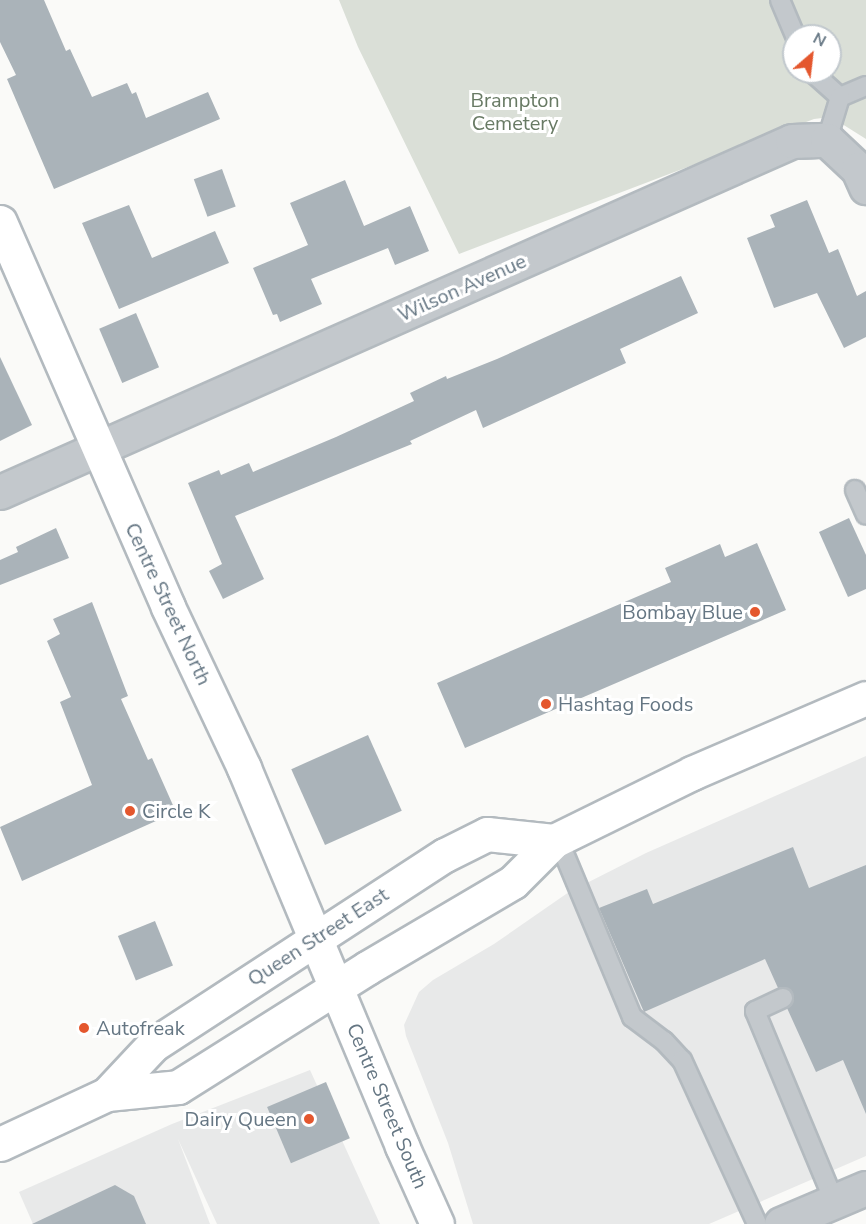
<!DOCTYPE html>
<html>
<head>
<meta charset="utf-8">
<style>
	body { margin:0 }
	#map { position:relative; width:866px; height:1224px; overflow:hidden; background:#fafaf8; font-family:"Nunito Sans",sans-serif }
	div>[style] { position:absolute }
	.built>* { inset:0; background:#e8e9e9 }
	.green>* { inset:0; background:#dadfd7 }
	.building>* { inset:0; background:#aab3b9; transform-origin:0 0 }
	.roads { filter:drop-shadow(2px 0 #b3babf) drop-shadow(-2px 0 #b3babf) drop-shadow(0 2px #b3babf) drop-shadow(0 -2px #b3babf) }
	.lane>* { height:18px; margin:-9px; padding:0 9px; transform-origin:9px; border-radius:9px; background:#c3c8cc }
	.street>* { height:33px; margin:-16.5px; padding:0 16.5px; transform-origin:16.5px; border-radius:16.5px; background:#c3c8cc }
	.secondary>* { height:33px; margin:-16.5px; padding:0 16.5px; transform-origin:16.5px; border-radius:16.5px; background:#fff }
	.dots>* { width:16px; height:16px; translate:-50% -50%; box-sizing:border-box; border:3px solid #fff; border-radius:50% }
	span { translate:-50% -50%; white-space:nowrap; text-align:center; line-height:1.15; -webkit-text-stroke:6px #fff; paint-order:stroke }
	.park-label { font-size:20px; color:#687a64 }
	.street-label { font-size:20px; color:#657683 }
	.poi-label { font-size:20px; color:#657683 }
	.right { translate:-100% -50%; text-align:right }
	.left { translate:0 -50%; text-align:left }
	.north { position:absolute; left:782px; top:24px; width:60px; height:60px; box-sizing:border-box; background:#fff; border:2px solid #c1c8cd; border-radius:50%; rotate:28deg; font-size:16px; font-weight:700; line-height:24px; text-align:center; color:#657683 }
	.north::after { content:''; display:block; margin:auto; width:21px; height:27px; background:#e4572e; clip-path:polygon(50% 0,100% 100%,50% 72%,0 100%) }
</style>
</head>
<body>
<div id="map">
	<div class="built">
		<div style="clip-path:polygon(866px 756px,866px 1156px,709px 1224px,473px 1224px,448px 1143px,406px 1036px,404px 1025px,419px 992px,433px 980px,494px 944px,569px 892px,646px 853px)"></div>
		<div style="clip-path:polygon(310px 1070px,380px 1224px,217px 1224px,178px 1139px,210px 1224px,33px 1224px,19px 1192px,172px 1124px)"></div>
	</div>
	<div class="green">
		<div style="clip-path:polygon(evenodd,339px 0,866px 0,866px 139px,831px 117px,814px 119px,459px 254px,358px 47px,339px 0,794px 36px,830px 36px,830px 72px,794px 72px,794px 36px)"></div>
	</div>
	<div class="building">
		<div style="clip-path:polygon(0 0,44px 0,66px 51px,70px 49px,92px 97px,127px 83px,132px 94px,136px 92px,146px 118px,208px 92px,220px 119px,54px 189px,7px 79px,16px 75px,0 42px)"></div>
		<div style="left:222px;top:169px;width:40px;height:30px;rotate:70deg"></div>
		<div style="clip-path:polygon(345px 180px,364px 226px,410px 206px,429px 251px,395px 265px,388px 248px,311px 279px,322px 304px,280px 322px,277px 314px,273px 315px,253px 268px,308px 245px,290px 203px)"></div>
		<div style="clip-path:polygon(807px 200px,829px 253px,838px 249px,857px 296px,866px 291px,866px 337px,844px 348px,817px 293px,774px 308px,747px 238px,775px 227px,770px 215px)"></div>
		<div style="clip-path:polygon(129px 205px,152px 258px,215px 231px,229px 263px,119px 309px,82px 223px)"></div>
		<div style="clip-path:polygon(681px 276px,698px 313px,620px 349px,626px 363px,483px 428px,476px 410px,410px 441px,412px 444px,235px 516px,264px 579px,223px 599px,209px 571px,222px 564px,188px 483px,219px 470px,221px 475px,249px 463px,253px 472px,336px 437px,414px 401px,410px 393px,446px 376px,447px 379px,497px 359px)"></div>
		<div style="left:136px;top:313px;width:59px;height:40px;rotate:67deg"></div>
		<div style="clip-path:polygon(0 357px,32px 425px,0 441px)"></div>
		<div style="clip-path:polygon(849px 518px,866px 555px,866px 589px,848px 597px,819px 532px)"></div>
		<div style="clip-path:polygon(56px 528px,69px 558px,0 585px,0 560px,18px 552px,16px 547px)"></div>
		<div style="clip-path:polygon(757px 543px,786px 610px,465px 748px,437px 683px,671px 582px,665px 568px,720px 544px,725px 557px)"></div>
		<div style="clip-path:polygon(92px 602px,128px 696px,121px 699px,148px 760px,152px 758px,176px 812px,22px 881px,0 827px,92px 785px,60px 702px,71px 697px,47px 641px,60px 634px,53px 619px)"></div>
		<div style="left:368px;top:735px;width:83px;height:84px;rotate:66deg"></div>
		<div style="clip-path:polygon(793px 847px,809px 888px,866px 865px,866px 1114px,843px 1060px,816px 1072px,787px 1008px,792px 1004px,793px 994px,789px 989px,778px 988px,765px 959px,644px 1012px,599px 908px,647px 889px,653px 904px)"></div>
		<div style="left:155px;top:921px;width:48px;height:40px;rotate:68deg"></div>
		<div style="left:326px;top:1082px;width:61px;height:64px;rotate:67deg"></div>
		<div style="clip-path:polygon(115px 1185px,134px 1196px,146px 1224px,32px 1224px)"></div>
	</div>
	<div class="roads">
		<div class="lane">
			<div style="left:780px;top:0;width:39px;rotate:67deg"></div>
			<div style="left:812px;top:72px;width:38px;rotate:42deg"></div>
			<div style="left:840px;top:97px;width:28px;rotate:-23deg"></div>
			<div style="left:827px;top:140px;width:45px;rotate:-73.2deg"></div>
			<div style="left:855px;top:490px;width:27px;rotate:66deg"></div>
			<div style="left:558px;top:839px;width:193px;rotate:67.4deg"></div>
			<div style="left:632px;top:1017px;width:40px;rotate:37deg"></div>
			<div style="left:664px;top:1041px;width:26px;rotate:47deg"></div>
			<div style="left:682px;top:1060px;width:180px;rotate:65.4deg"></div>
			<div style="left:783px;top:998px;width:31px;rotate:155deg"></div>
			<div style="left:755px;top:1011px;width:206px;rotate:67.4deg"></div>
		</div>
		<div class="street">
			<div style="left:0;top:492px;width:866px;rotate:-23.9deg"></div>
			<div style="left:792px;top:141px;width:35px;rotate:-2deg"></div>
			<div style="left:827px;top:140px;width:42px;rotate:43.1deg"></div>
			<div style="left:858px;top:169px;width:20px;rotate:66deg"></div>
			<div style="left:781px;top:1224px;width:92px;rotate:-23deg"></div>
		</div>
		<div class="secondary">
			<div style="left:0;top:222px;width:420px;rotate:66.4deg"></div>
			<div style="left:168px;top:607px;width:178px;rotate:64.7deg"></div>
			<div style="left:244px;top:768px;width:410px;rotate:67.3deg"></div>
			<div style="left:402px;top:1146px;width:85px;rotate:65.8deg"></div>
			<div style="left:107px;top:1094px;width:67px;rotate:-46.8deg"></div>
			<div style="left:153px;top:1045px;width:348px;rotate:-33.1deg"></div>
			<div style="left:445px;top:855px;width:47px;rotate:-26.6deg"></div>
			<div style="left:487px;top:834px;width:67px;rotate:6deg"></div>
			<div style="left:0;top:1144px;width:118px;rotate:-25deg"></div>
			<div style="left:107px;top:1094px;width:71px;rotate:-5.6deg"></div>
			<div style="left:178px;top:1087px;width:223px;rotate:-32.2deg"></div>
			<div style="left:367px;top:968px;width:169px;rotate:-30.5deg"></div>
			<div style="left:513px;top:882px;width:58px;rotate:-45deg"></div>
			<div style="left:554px;top:841px;width:154px;rotate:-26.2deg"></div>
			<div style="left:692px;top:773px;width:189px;rotate:-23.3deg"></div>
		</div>
	</div>
	<div class="dots">
		<div style="left:755px;top:612px;background:#e4572e"></div>
		<div style="left:546px;top:704px;background:#e4572e"></div>
		<div style="left:130px;top:811px;background:#e4572e"></div>
		<div style="left:84px;top:1028px;background:#e4572e"></div>
		<div style="left:309px;top:1119px;background:#e4572e"></div>
	</div>
	<div class="park-label">
		<span style="left:515px;top:112px">Brampton<br>Cemetery</span>
	</div>
	<div class="street-label">
		<span style="left:462px;top:288px;rotate:-24deg">Wilson Avenue</span>
		<span style="left:168px;top:604px;rotate:65deg">Centre Street North</span>
		<span style="left:318px;top:937px;rotate:-33deg">Queen Street East</span>
		<span style="left:387px;top:1106px;rotate:67deg">Centre Street South</span>
	</div>
	<div class="poi-label">
		<span class="right" style="left:743px;top:612px">Bombay Blue</span>
		<span class="left" style="left:558px;top:704px">Hashtag Foods</span>
		<span class="left" style="left:142px;top:811px">Circle K</span>
		<span class="left" style="left:96px;top:1028px">Autofreak</span>
		<span class="right" style="left:297px;top:1119px">Dairy Queen</span>
	</div>
	<div class="north">N</div>
</div>
</body>
</html>
